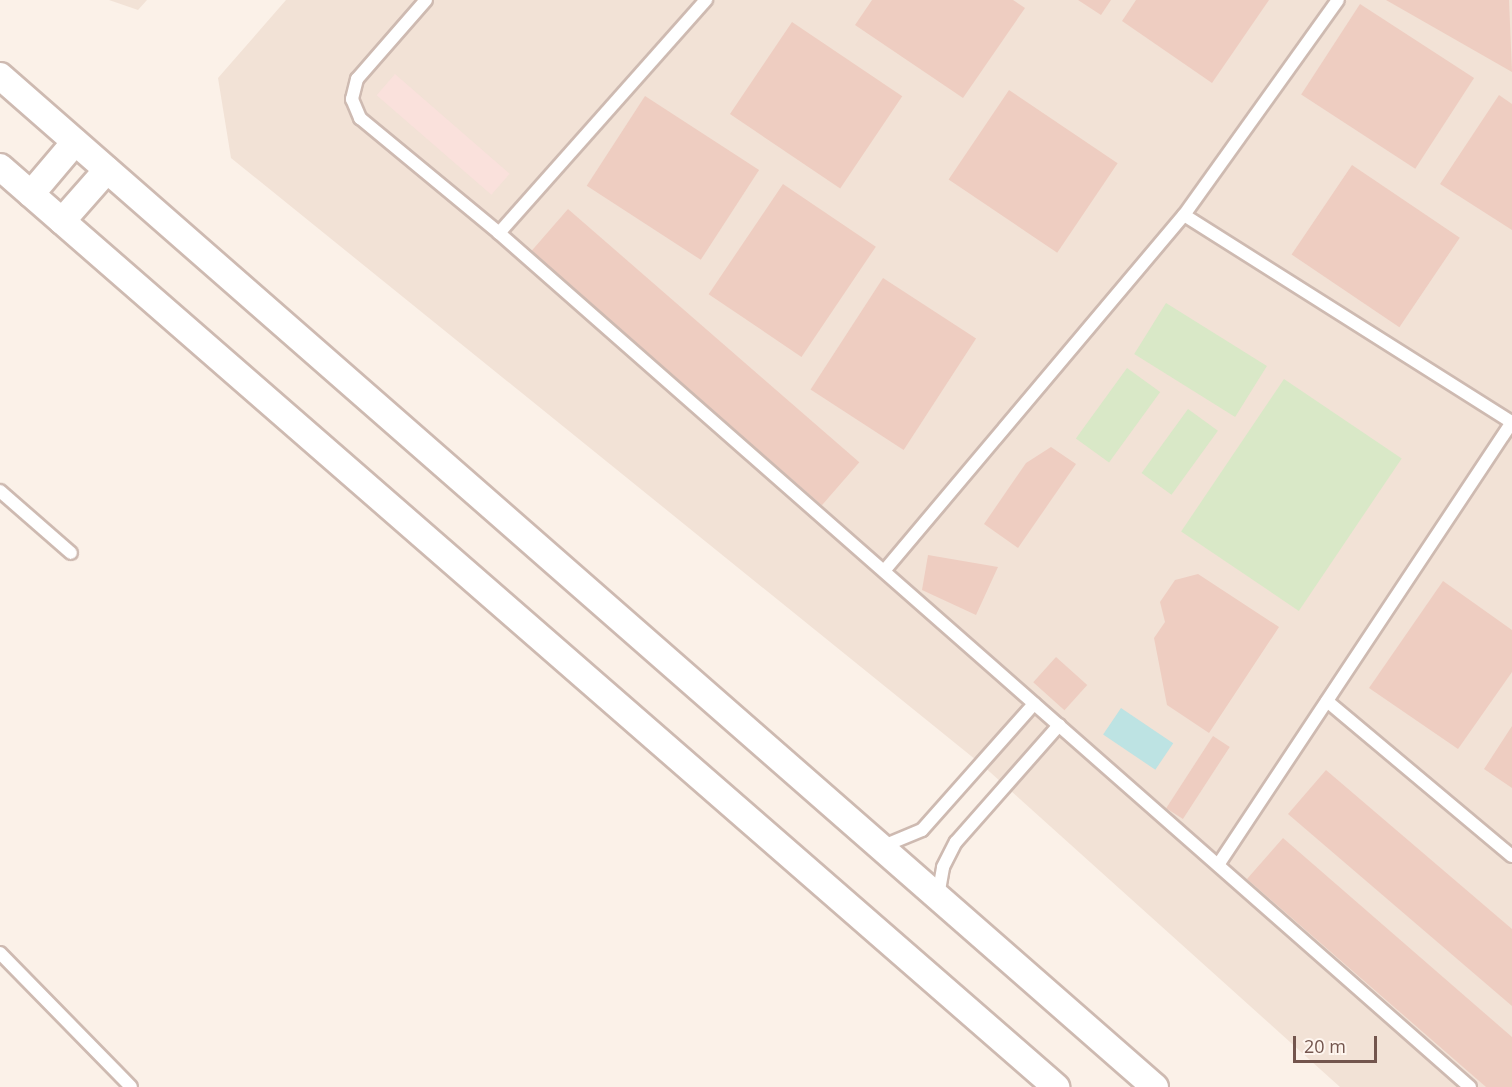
<!DOCTYPE html>
<html>
<head>
<meta charset="utf-8">
<style>
	body { margin:0 }
	#map { position:relative; width:1512px; height:1087px; overflow:hidden; background:#fbf1e8; font-family:"Open Sans",sans-serif }
	div>[style] { position:absolute }
	.residential>* { inset:0; background:#f2e2d6 }
	.commercial>* { inset:0; background:#fae1dc; transform-origin:0 0 }
	.green>* { inset:0; background:#d9e8c7; transform-origin:0 0 }
	.water>* { inset:0; background:#bde3e3; transform-origin:0 0 }
	.building>* { inset:0; background:#eecdc1; transform-origin:0 0 }
	.roads { filter:drop-shadow(2px 0 #cebab1) drop-shadow(-2px 0 #cebab1) drop-shadow(0 2px #cebab1) drop-shadow(0 -2px #cebab1) }
	.service>* { height:12px; margin:-6px; padding:0 6px; transform-origin:6px; border-radius:6px; background:#fff }
	.minor>* { height:26px; margin:-13px; padding:0 13px; transform-origin:13px; border-radius:13px; background:#fff }
	span { translate:-50% -50%; white-space:nowrap; text-align:center; line-height:1.15; -webkit-text-stroke:4.5px #fef5ee; paint-order:stroke }
	.scale { position:absolute; left:1293px; top:1036px; width:84px; height:27px; box-sizing:border-box; border:3px solid #73554d; border-top:0; padding-left:8px; font-size:18px; line-height:21px; white-space:nowrap; color:#73554d; -webkit-text-stroke:4px #fef5ee; paint-order:stroke }
</style>
</head>
<body>
<div id="map">
	<div class="residential">
		<div style="clip-path:polygon(109px 0,147px 0,138px 10px)"></div>
		<div style="clip-path:polygon(286px 0,1512px 0,1512px 1087px,1340px 1087px,981px 764px,231px 158px,218px 78px)"></div>
	</div>
	<div class="commercial">
		<div style="left:395px;top:74px;width:152px;height:28px;rotate:41deg"></div>
	</div>
	<div class="green">
		<div style="left:1166px;top:303px;width:119px;height:60px;rotate:32deg"></div>
		<div style="left:1127px;top:368px;width:41px;height:87px;rotate:36deg"></div>
		<div style="left:1284px;top:379px;width:142px;height:184px;rotate:34deg"></div>
		<div style="left:1188px;top:409px;width:37px;height:79px;rotate:36deg"></div>
	</div>
	<div class="water">
		<div style="left:1121px;top:708px;width:63px;height:32px;rotate:34deg"></div>
	</div>
	<div class="building">
		<div style="clip-path:polygon(872px 0,1013px 0,1025px 8px,963px 98px,855px 25px)"></div>
		<div style="clip-path:polygon(1078px 0,1111px 0,1101px 15px)"></div>
		<div style="clip-path:polygon(1136px 0,1269px 0,1212px 83px,1122px 21px)"></div>
		<div style="clip-path:polygon(1386px 0,1509px 0,1512px 72px)"></div>
		<div style="left:1360px;top:4px;width:136px;height:108px;rotate:33deg"></div>
		<div style="left:792px;top:22px;width:133px;height:111px;rotate:34deg"></div>
		<div style="left:1009px;top:90px;width:131px;height:108px;rotate:34deg"></div>
		<div style="clip-path:polygon(1499px 95px,1512px 104px,1512px 230px,1440px 184px)"></div>
		<div style="left:645px;top:96px;width:136px;height:107px;rotate:33deg"></div>
		<div style="left:1352px;top:165px;width:130px;height:108px;rotate:34deg"></div>
		<div style="left:783px;top:184px;width:112px;height:133px;rotate:34deg"></div>
		<div style="left:568px;top:209px;width:386px;height:57px;rotate:41deg"></div>
		<div style="left:883px;top:278px;width:111px;height:133px;rotate:33deg"></div>
		<div style="clip-path:polygon(1051px 447px,1076px 464px,1018px 548px,984px 524px,1026px 463px)"></div>
		<div style="clip-path:polygon(928px 555px,998px 567px,976px 615px,922px 590px)"></div>
		<div style="clip-path:polygon(1198px 574px,1279px 627px,1209px 733px,1167px 705px,1154px 638px,1165px 622px,1160px 602px,1175px 580px)"></div>
		<div style="clip-path:polygon(1443px 581px,1512px 630px,1512px 672px,1458px 749px,1369px 688px)"></div>
		<div style="left:1056px;top:657px;width:42px;height:34px;rotate:42deg"></div>
		<div style="clip-path:polygon(1512px 726px,1512px 788px,1484px 769px)"></div>
		<div style="left:1213px;top:736px;width:20px;height:86px;rotate:33deg"></div>
		<div style="clip-path:polygon(1326px 770px,1512px 929px,1512px 1006px,1288px 814px)"></div>
		<div style="clip-path:polygon(1283px 838px,1512px 1037px,1512px 1087px,1486px 1087px,1247px 879px)"></div>
	</div>
	<div class="roads">
		<div class="service">
			<div style="left:426px;top:0;width:105px;rotate:131.1deg"></div>
			<div style="left:357px;top:79px;width:21px;rotate:104deg"></div>
			<div style="left:352px;top:99px;width:21px;rotate:67deg"></div>
			<div style="left:360px;top:118px;width:180px;rotate:39.6deg"></div>
			<div style="left:499px;top:233px;width:1293px;rotate:41.33deg"></div>
			<div style="left:1184px;top:215px;width:388px;rotate:32.3deg"></div>
			<div style="left:499px;top:233px;width:312px;rotate:-48.4deg"></div>
			<div style="left:0;top:491px;width:94px;rotate:41.1deg"></div>
			<div style="left:884px;top:571px;width:466px;rotate:-49.9deg"></div>
			<div style="left:1184px;top:215px;width:264px;rotate:-54.4deg"></div>
			<div style="left:1327px;top:701px;width:241px;rotate:40deg"></div>
			<div style="left:881px;top:847px;width:44px;rotate:-22.5deg"></div>
			<div style="left:922px;top:830px;width:169px;rotate:-48.4deg"></div>
			<div style="left:1218px;top:865px;width:532px;rotate:-56.43deg"></div>
			<div style="left:938px;top:896px;width:29px;rotate:-80deg"></div>
			<div style="left:943px;top:867px;width:28px;rotate:-63deg"></div>
			<div style="left:956px;top:842px;width:156px;rotate:-48.6deg"></div>
			<div style="left:0;top:953px;width:187px;rotate:45.6deg"></div>
		</div>
		<div class="minor">
			<div style="left:0;top:76px;width:1535px;rotate:41.2deg"></div>
			<div style="left:0;top:167px;width:1401px;rotate:41.06deg"></div>
			<div style="left:31px;top:194px;width:68px;rotate:-49.8deg"></div>
			<div style="left:62px;top:221px;width:68px;rotate:-48.6deg"></div>
		</div>
	</div>
	<div class="scale">20 m</div>
</div>
</body>
</html>
